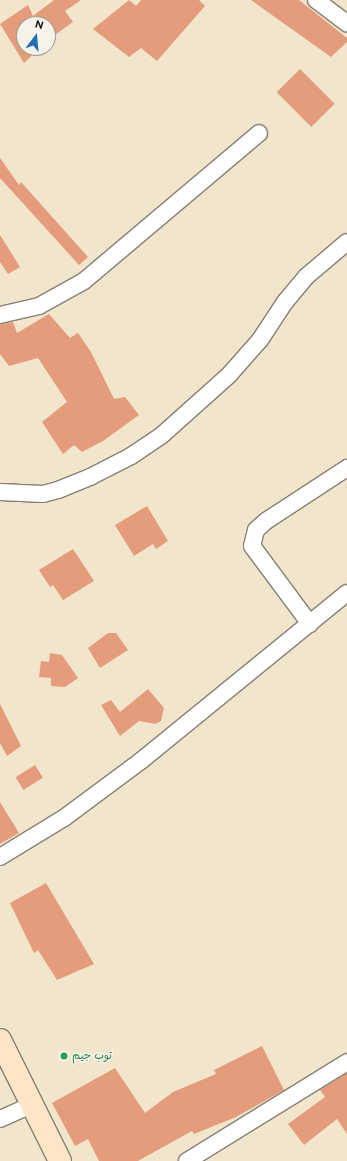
<!DOCTYPE html>
<html>
<head>
<meta charset="utf-8">
<style>
	body { margin:0 }
	#map { position:relative; width:347px; height:1161px; overflow:hidden; background:#f1e5cc; font-family:"Balsamiq Sans","Playpen Sans Arabic",sans-serif }
	div>[style] { position:absolute }
	.building>* { inset:0; background:#e59c7c; transform-origin:0 0 }
	.roads { filter:drop-shadow(1px 0 #868074) drop-shadow(-1px 0 #868074) drop-shadow(0 1px #868074) drop-shadow(0 -1px #868074) }
	.street>* { height:16px; margin:-8px; padding:0 8px; transform-origin:8px; border-radius:8px; background:#fff }
	.secondary>* { height:22px; margin:-11px; padding:0 11px; transform-origin:11px; border-radius:11px; background:#fde5c5 }
	.dots>* { width:11px; height:11px; translate:-50% -50%; box-sizing:border-box; border:2px solid #f7f3e8; border-radius:50% }
	span { translate:-50% -50%; white-space:nowrap; text-align:center; line-height:1.15; -webkit-text-stroke:3px #f7f3e8; paint-order:stroke }
	.leisure-label { font-size:11px; color:#27864d }
	.left { translate:0 -50%; text-align:left }
	.north { position:absolute; left:16px; top:16px; width:40px; height:40px; box-sizing:border-box; background:#f7f3e8; border:1px solid #9f9d96; border-radius:50%; rotate:16deg; font-size:11px; font-weight:700; line-height:16px; text-align:center; color:#1c1c1c }
	.north::after { content:''; display:block; margin:auto; width:14px; height:18px; background:#1f6fb2; clip-path:polygon(50% 0,100% 100%,50% 72%,0 100%) }
</style>
</head>
<body>
<div id="map">
	<div class="building">
		<div style="clip-path:polygon(54px 0,81px 0,65px 11px,73px 22px,48px 40px,48px 24px,24px 24px,24px 48px,40px 48px,24px 63px,0 24px,28px 5px,33px 16px)"></div>
		<div style="clip-path:polygon(129px 0,136px 6px,141px 0,199px 0,205px 6px,157px 61px,141px 48px,129px 57px,93px 29px)"></div>
		<div style="clip-path:polygon(251px 0,299px 0,347px 38px,347px 42px,331px 57px)"></div>
		<div style="left:300px;top:69px;width:49px;height:33px;rotate:45deg"></div>
		<div style="clip-path:polygon(0 158px,19px 185px,21px 182px,88px 257px,79px 265px,0 178px)"></div>
		<div style="clip-path:polygon(0 235px,20px 267px,8px 274px,0 262px)"></div>
		<div style="clip-path:polygon(49px 314px,70px 338px,78px 333px,91px 352px,114px 399px,125px 397px,139px 415px,103px 441px,82px 452px,74px 445px,63px 454px,42px 422px,67px 402px,38px 358px,9px 366px,0 354px,0 324px,13px 322px,17px 333px)"></div>
		<div style="clip-path:polygon(147px 506px,168px 541px,156px 549px,153px 544px,134px 556px,115px 525px)"></div>
		<div style="clip-path:polygon(73px 549px,94px 581px,63px 600px,53px 585px,50px 587px,39px 570px)"></div>
		<div style="clip-path:polygon(108px 633px,116px 633px,128px 650px,100px 668px,88px 648px)"></div>
		<div style="clip-path:polygon(50px 653px,62px 655px,78px 678px,65px 687px,51px 686px,51px 678px,39px 677px,41px 661px,49px 662px)"></div>
		<div style="clip-path:polygon(148px 689px,164px 708px,161px 721px,155px 724px,139px 721px,120px 736px,101px 705px,111px 700px,120px 712px)"></div>
		<div style="clip-path:polygon(0 704px,21px 746px,7px 756px,0 743px)"></div>
		<div style="left:35px;top:765px;width:15px;height:23px;rotate:58deg"></div>
		<div style="clip-path:polygon(0 802px,19px 833px,0 844px)"></div>
		<div style="clip-path:polygon(46px 883px,94px 964px,57px 980px,38px 950px,34px 953px,10px 903px)"></div>
		<div style="clip-path:polygon(262px 1046px,284px 1090px,236px 1117px,194px 1134px,192px 1131px,138px 1161px,99px 1161px,88px 1139px,75px 1146px,52px 1103px,115px 1068px,145px 1113px,173px 1092px,216px 1074px,214px 1070px)"></div>
		<div style="clip-path:polygon(347px 1073px,347px 1134px,337px 1119px,304px 1145px,288px 1124px,325px 1097px,320px 1090px)"></div>
	</div>
	<div class="roads">
		<div class="street">
			<div style="left:316px;top:0;width:39px;rotate:37deg"></div>
			<div style="left:0;top:315px;width:40px;rotate:-13deg"></div>
			<div style="left:39px;top:306px;width:51px;rotate:-29.1deg"></div>
			<div style="left:84px;top:281px;width:229px;rotate:-40.2deg"></div>
			<div style="left:0;top:492px;width:43px;rotate:2.7deg"></div>
			<div style="left:43px;top:494px;width:16px;rotate:-15deg"></div>
			<div style="left:58px;top:490px;width:35px;rotate:-22deg"></div>
			<div style="left:90px;top:477px;width:46px;rotate:-27.1deg"></div>
			<div style="left:131px;top:456px;width:37px;rotate:-34deg"></div>
			<div style="left:162px;top:435px;width:90px;rotate:-41.8deg"></div>
			<div style="left:229px;top:375px;width:47px;rotate:-48.5deg"></div>
			<div style="left:260px;top:340px;width:45px;rotate:-56.7deg"></div>
			<div style="left:285px;top:302px;width:34px;rotate:-50deg"></div>
			<div style="left:307px;top:276px;width:52px;rotate:-40.4deg"></div>
			<div style="left:310px;top:624px;width:97px;rotate:-126.6deg"></div>
			<div style="left:252px;top:546px;width:16px;rotate:-76deg"></div>
			<div style="left:256px;top:530px;width:13px;rotate:-42deg"></div>
			<div style="left:266px;top:521px;width:97px;rotate:-33.2deg"></div>
			<div style="left:0;top:857px;width:75px;rotate:-31.4deg"></div>
			<div style="left:64px;top:818px;width:97px;rotate:-36.6deg"></div>
			<div style="left:142px;top:760px;width:264px;rotate:-39.2deg"></div>
			<div style="left:0;top:1119px;width:35px;rotate:-24deg"></div>
			<div style="left:187px;top:1161px;width:188px;rotate:-31.7deg"></div>
		</div>
		<div class="secondary">
			<div style="left:0;top:1040px;width:135px;rotate:63.6deg"></div>
		</div>
	</div>
	<div class="dots">
		<div style="left:64px;top:1056px;background:#2e9e5b"></div>
	</div>
	<div class="leisure-label">
		<span class="left" style="left:72px;top:1056px">توب جيم</span>
	</div>
	<div class="north">N</div>
</div>
</body>
</html>
